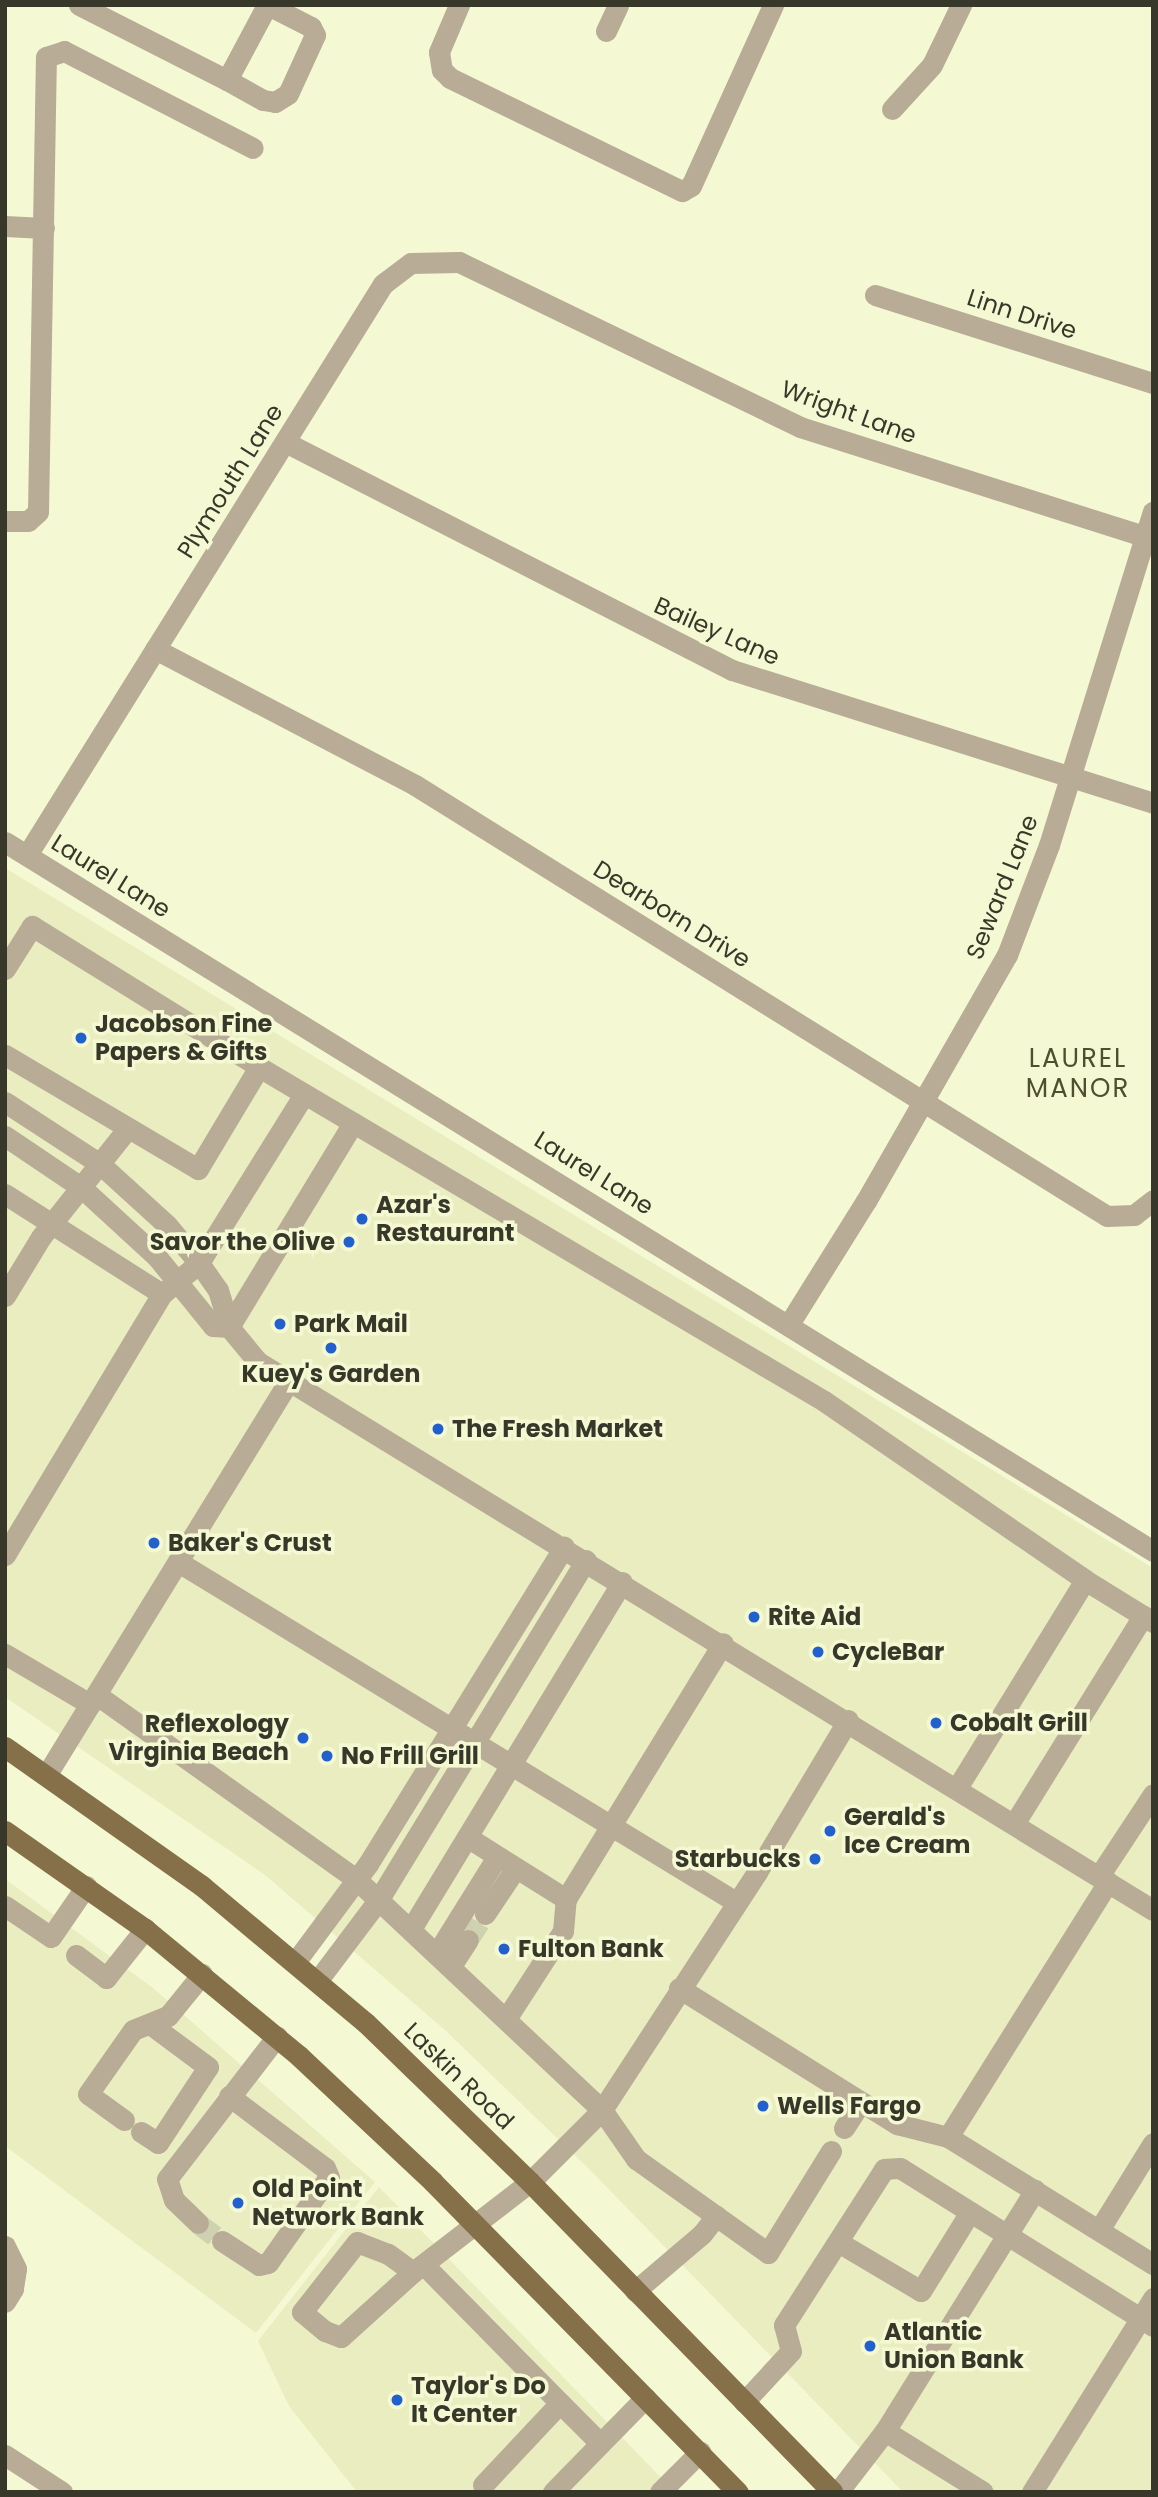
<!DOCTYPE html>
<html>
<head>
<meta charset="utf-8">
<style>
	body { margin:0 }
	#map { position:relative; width:1158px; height:2497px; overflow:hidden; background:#f5f9d3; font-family:Poppins,sans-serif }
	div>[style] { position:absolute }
	.built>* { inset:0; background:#e9edc0 }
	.minor-tunnel>* { height:21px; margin-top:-10.5px; transform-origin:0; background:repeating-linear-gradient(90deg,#cfd2b1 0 21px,transparent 0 31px) }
	.minor>* { height:21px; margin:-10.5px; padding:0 10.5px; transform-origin:10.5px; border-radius:10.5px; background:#b8ac97 }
	.major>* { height:21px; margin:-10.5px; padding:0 10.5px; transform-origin:10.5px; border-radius:10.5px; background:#857049 }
	.dots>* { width:19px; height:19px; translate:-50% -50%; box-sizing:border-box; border:4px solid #f5f9d3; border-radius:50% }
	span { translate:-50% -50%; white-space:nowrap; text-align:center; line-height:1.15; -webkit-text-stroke:7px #f5f9d3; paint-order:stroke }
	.street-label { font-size:24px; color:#37382a }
	.poi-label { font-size:24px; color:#37382a; font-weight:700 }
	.left { translate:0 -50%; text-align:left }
	.right { translate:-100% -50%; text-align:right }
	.neighbourhood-label { font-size:26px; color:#4d4f2f; letter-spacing:2px }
	.frame { position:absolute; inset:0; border:7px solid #37382a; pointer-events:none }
</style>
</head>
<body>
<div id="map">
	<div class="built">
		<div style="clip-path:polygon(5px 868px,1153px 1568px,1153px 2492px,903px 2492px,592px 2172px,445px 2030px,265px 1875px,5px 1697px)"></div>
		<div style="clip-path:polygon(5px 1879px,153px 1988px,375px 2182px,256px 2333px,5px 2146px)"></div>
		<div style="clip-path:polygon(379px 2187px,675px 2492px,357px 2492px,289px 2406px,258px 2341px)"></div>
	</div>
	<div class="minor-tunnel">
		<div style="left:468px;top:1940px;width:31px;rotate:-57deg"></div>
		<div style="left:198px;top:2223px;width:30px;rotate:37deg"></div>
	</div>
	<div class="minor">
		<div style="left:79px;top:5px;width:166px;rotate:26.9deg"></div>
		<div style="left:227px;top:80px;width:85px;rotate:-61.9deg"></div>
		<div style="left:459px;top:5px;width:51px;rotate:113.1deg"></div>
		<div style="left:439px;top:52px;width:18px;rotate:81deg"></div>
		<div style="left:442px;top:70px;width:11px;rotate:45deg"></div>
		<div style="left:450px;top:78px;width:258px;rotate:26deg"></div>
		<div style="left:682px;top:191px;width:10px;rotate:-29deg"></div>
		<div style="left:691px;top:186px;width:199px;rotate:-65.6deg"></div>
		<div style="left:606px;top:31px;width:29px;rotate:-65deg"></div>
		<div style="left:227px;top:80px;width:41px;rotate:29.1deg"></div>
		<div style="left:263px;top:100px;width:12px;rotate:9deg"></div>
		<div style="left:275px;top:102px;width:15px;rotate:-32deg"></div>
		<div style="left:288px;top:94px;width:65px;rotate:-65.4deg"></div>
		<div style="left:315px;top:35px;width:9px;rotate:-117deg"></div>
		<div style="left:311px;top:27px;width:48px;rotate:-152.9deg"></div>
		<div style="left:892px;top:109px;width:59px;rotate:-47.7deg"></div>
		<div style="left:932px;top:65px;width:67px;rotate:-64.2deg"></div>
		<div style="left:5px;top:226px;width:39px;rotate:3deg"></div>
		<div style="left:875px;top:295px;width:292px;rotate:17.6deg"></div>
		<div style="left:285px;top:442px;width:502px;rotate:27.02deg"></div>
		<div style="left:732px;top:670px;width:442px;rotate:17.5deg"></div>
		<div style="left:5px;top:521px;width:23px"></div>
		<div style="left:28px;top:521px;width:13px;rotate:-42deg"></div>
		<div style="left:38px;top:512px;width:455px;rotate:-89deg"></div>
		<div style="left:46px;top:57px;width:19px;rotate:-18deg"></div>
		<div style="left:64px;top:51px;width:212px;rotate:27.2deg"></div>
		<div style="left:155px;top:649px;width:293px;rotate:27.6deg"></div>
		<div style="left:415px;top:785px;width:815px;rotate:31.92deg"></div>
		<div style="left:1107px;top:1216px;width:27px;rotate:-2deg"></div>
		<div style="left:1134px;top:1215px;width:24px;rotate:-38deg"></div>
		<div style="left:5px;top:842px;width:1349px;rotate:31.7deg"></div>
		<div style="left:27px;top:855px;width:673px;rotate:-58.06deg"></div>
		<div style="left:383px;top:284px;width:35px;rotate:-37deg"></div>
		<div style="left:411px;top:263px;width:48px;rotate:-1.2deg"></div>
		<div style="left:459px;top:262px;width:379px;rotate:25.8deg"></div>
		<div style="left:800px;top:427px;width:370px;rotate:17.6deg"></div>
		<div style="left:5px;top:969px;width:51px;rotate:-57.9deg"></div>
		<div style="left:32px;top:926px;width:267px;rotate:31.8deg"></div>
		<div style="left:259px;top:1067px;width:119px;rotate:120.9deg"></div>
		<div style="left:198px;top:1169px;width:224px;rotate:-149.4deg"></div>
		<div style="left:259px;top:1067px;width:656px;rotate:30.59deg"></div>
		<div style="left:824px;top:1401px;width:316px;rotate:34.4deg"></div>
		<div style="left:1085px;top:1580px;width:244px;rotate:121.6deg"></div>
		<div style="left:5px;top:1102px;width:113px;rotate:33.1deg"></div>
		<div style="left:100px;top:1164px;width:91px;rotate:42.3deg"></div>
		<div style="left:167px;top:1225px;width:50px;rotate:49.9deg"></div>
		<div style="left:199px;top:1263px;width:33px;rotate:55deg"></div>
		<div style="left:218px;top:1290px;width:39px;rotate:73deg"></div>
		<div style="left:229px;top:1327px;width:45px;rotate:50.4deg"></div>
		<div style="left:258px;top:1362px;width:1049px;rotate:31.48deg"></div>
		<div style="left:5px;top:1136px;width:93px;rotate:34deg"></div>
		<div style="left:82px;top:1188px;width:102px;rotate:42.6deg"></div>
		<div style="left:157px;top:1257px;width:89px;rotate:50.9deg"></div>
		<div style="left:213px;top:1326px;width:16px;rotate:4deg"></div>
		<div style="left:5px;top:1194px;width:186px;rotate:32.5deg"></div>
		<div style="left:5px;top:1296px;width:69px;rotate:-58.6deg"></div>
		<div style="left:41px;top:1237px;width:139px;rotate:-51.4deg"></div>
		<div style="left:789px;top:1324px;width:145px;rotate:-58deg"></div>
		<div style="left:866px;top:1201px;width:284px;rotate:-60.2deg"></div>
		<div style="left:1007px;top:955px;width:118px;rotate:-69.1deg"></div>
		<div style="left:1049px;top:845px;width:349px;rotate:-72.7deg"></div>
		<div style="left:229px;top:1327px;width:239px;rotate:-58.7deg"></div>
		<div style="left:5px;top:1555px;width:305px;rotate:-59deg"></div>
		<div style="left:162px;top:1294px;width:48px;rotate:-40deg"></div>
		<div style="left:199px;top:1263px;width:199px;rotate:-58.1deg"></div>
		<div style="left:180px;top:1563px;width:651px;rotate:31.37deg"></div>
		<div style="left:1085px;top:1580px;width:80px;rotate:31.7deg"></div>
		<div style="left:5px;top:1654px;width:99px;rotate:30.5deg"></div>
		<div style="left:97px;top:1695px;width:319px;rotate:35.4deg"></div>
		<div style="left:357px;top:1880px;width:336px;rotate:43.2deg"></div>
		<div style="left:602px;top:2110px;width:60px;rotate:55.2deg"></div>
		<div style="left:636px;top:2159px;width:162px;rotate:35.5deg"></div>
		<div style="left:768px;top:2253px;width:120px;rotate:-58.3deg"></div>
		<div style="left:47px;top:1774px;width:462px;rotate:-58.4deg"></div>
		<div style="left:1014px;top:1824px;width:245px;rotate:-58.2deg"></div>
		<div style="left:467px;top:1837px;width:117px;rotate:32.1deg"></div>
		<div style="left:1099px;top:1876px;width:98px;rotate:-56.6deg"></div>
		<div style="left:1108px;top:1882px;width:301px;rotate:122.1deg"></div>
		<div style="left:948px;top:2137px;width:241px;rotate:31.8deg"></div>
		<div style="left:5px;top:1906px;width:55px;rotate:34deg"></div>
		<div style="left:51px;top:1937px;width:62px;rotate:-55.5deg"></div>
		<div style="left:485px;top:1914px;width:54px;rotate:-56.3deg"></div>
		<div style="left:411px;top:1929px;width:406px;rotate:-58.7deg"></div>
		<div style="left:437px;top:1953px;width:113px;rotate:-58deg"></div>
		<div style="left:76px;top:1955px;width:38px;rotate:37deg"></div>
		<div style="left:106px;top:1978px;width:63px;rotate:-51.5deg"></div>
		<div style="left:296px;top:1961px;width:121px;rotate:-53.4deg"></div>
		<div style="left:368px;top:1864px;width:373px;rotate:-58.3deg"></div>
		<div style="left:451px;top:1966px;width:31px;rotate:-57deg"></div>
		<div style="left:318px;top:1980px;width:101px;rotate:-53deg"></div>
		<div style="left:379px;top:1899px;width:397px;rotate:-58.6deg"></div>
		<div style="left:679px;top:1988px;width:257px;rotate:32deg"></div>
		<div style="left:897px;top:2124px;width:53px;rotate:14.3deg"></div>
		<div style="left:506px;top:2019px;width:105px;rotate:-57.1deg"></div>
		<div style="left:563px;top:1931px;width:32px;rotate:-85deg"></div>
		<div style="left:566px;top:1899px;width:300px;rotate:-58.5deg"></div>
		<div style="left:124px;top:2120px;width:44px;rotate:-144.2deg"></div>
		<div style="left:88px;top:2094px;width:78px;rotate:-54.9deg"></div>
		<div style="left:133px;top:2030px;width:38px;rotate:-22deg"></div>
		<div style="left:168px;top:2016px;width:54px;rotate:-51deg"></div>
		<div style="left:844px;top:2128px;width:31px;rotate:-57deg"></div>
		<div style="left:141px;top:2132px;width:20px;rotate:33deg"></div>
		<div style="left:158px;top:2143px;width:91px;rotate:-56.7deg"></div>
		<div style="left:208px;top:2067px;width:72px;rotate:-143.4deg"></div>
		<div style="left:198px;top:2223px;width:33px;rotate:-136deg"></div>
		<div style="left:174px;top:2200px;width:22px;rotate:-108deg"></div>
		<div style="left:167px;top:2179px;width:180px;rotate:-52.4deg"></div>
		<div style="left:1099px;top:2230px;width:102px;rotate:-58.2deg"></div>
		<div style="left:222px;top:2241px;width:44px;rotate:33deg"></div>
		<div style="left:259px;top:2265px;width:9px;rotate:-13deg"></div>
		<div style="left:268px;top:2263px;width:105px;rotate:-54.7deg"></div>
		<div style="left:329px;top:2177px;width:10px;rotate:-114deg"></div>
		<div style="left:325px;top:2168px;width:120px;rotate:-143.1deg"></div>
		<div style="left:838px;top:2242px;width:96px;rotate:30.6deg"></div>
		<div style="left:921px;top:2291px;width:93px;rotate:-58.2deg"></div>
		<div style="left:5px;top:2246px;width:25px;rotate:64deg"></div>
		<div style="left:16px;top:2269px;width:20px;rotate:99deg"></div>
		<div style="left:13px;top:2289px;width:15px;rotate:122deg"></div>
		<div style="left:424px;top:2265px;width:194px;rotate:45.4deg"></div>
		<div style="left:413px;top:2272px;width:31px;rotate:-144deg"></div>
		<div style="left:388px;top:2254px;width:33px;rotate:-159deg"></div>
		<div style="left:357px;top:2242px;width:89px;rotate:128.2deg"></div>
		<div style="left:302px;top:2312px;width:30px;rotate:40deg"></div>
		<div style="left:325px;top:2331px;width:17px;rotate:21deg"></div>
		<div style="left:341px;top:2337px;width:97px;rotate:-42.1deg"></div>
		<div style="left:413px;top:2272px;width:148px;rotate:-37.6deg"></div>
		<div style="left:530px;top:2182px;width:102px;rotate:-45deg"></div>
		<div style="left:602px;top:2110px;width:284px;rotate:-56.9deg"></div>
		<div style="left:757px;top:1872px;width:177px;rotate:-59.1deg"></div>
		<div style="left:635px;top:2291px;width:88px;rotate:-40.4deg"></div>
		<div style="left:702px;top:2234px;width:23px;rotate:-52deg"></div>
		<div style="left:744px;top:2402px;width:69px;rotate:-47.3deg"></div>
		<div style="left:791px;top:2351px;width:27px;rotate:-105deg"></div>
		<div style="left:784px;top:2325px;width:185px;rotate:-57.3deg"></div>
		<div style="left:884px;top:2169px;width:16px;rotate:-4deg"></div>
		<div style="left:900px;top:2168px;width:298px;rotate:32deg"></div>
		<div style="left:885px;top:2431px;width:115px;rotate:31.9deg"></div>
		<div style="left:5px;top:2455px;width:68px;rotate:33deg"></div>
		<div style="left:483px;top:2485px;width:112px;rotate:-46.8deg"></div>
		<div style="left:560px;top:2403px;width:57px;rotate:45deg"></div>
		<div style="left:553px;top:2492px;width:132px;rotate:-45.6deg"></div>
		<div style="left:660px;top:2492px;width:57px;rotate:-45deg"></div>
		<div style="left:838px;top:2492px;width:77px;rotate:-52.4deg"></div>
		<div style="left:885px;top:2431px;width:284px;rotate:-58.1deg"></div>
		<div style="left:1032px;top:2492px;width:229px;rotate:-58deg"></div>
	</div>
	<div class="major">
		<div style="left:5px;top:1747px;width:241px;rotate:35.2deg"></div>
		<div style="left:202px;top:1886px;width:214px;rotate:39.9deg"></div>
		<div style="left:366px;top:2023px;width:228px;rotate:44.1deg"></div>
		<div style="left:530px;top:2182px;width:433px;rotate:45.7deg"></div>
		<div style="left:5px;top:1831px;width:171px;rotate:35deg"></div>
		<div style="left:145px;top:1929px;width:200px;rotate:39.5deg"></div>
		<div style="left:299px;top:2056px;width:184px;rotate:43.2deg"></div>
		<div style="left:433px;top:2182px;width:435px;rotate:45.5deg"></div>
	</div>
	<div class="dots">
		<div style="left:81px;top:1038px;background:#2261cd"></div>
		<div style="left:362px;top:1219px;background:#2261cd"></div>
		<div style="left:349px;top:1242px;background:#2261cd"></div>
		<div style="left:280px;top:1324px;background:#2261cd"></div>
		<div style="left:331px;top:1348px;background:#2261cd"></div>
		<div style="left:438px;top:1429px;background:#2261cd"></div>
		<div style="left:154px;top:1543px;background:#2261cd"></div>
		<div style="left:754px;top:1617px;background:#2261cd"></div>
		<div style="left:818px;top:1652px;background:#2261cd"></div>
		<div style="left:936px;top:1723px;background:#2261cd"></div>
		<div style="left:303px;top:1738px;background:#2261cd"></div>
		<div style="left:327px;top:1756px;background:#2261cd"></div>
		<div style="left:830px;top:1831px;background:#2261cd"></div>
		<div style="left:815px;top:1859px;background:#2261cd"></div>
		<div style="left:504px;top:1949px;background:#2261cd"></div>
		<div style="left:763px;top:2106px;background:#2261cd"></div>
		<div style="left:238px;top:2203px;background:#2261cd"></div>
		<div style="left:870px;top:2346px;background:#2261cd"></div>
		<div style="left:397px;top:2400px;background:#2261cd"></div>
	</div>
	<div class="street-label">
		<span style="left:1022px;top:314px;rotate:18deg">Linn Drive</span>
		<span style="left:849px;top:412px;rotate:20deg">Wright Lane</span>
		<span style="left:230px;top:481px;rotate:-58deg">Plymouth Lane</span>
		<span style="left:717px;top:631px;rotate:24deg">Bailey Lane</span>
		<span style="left:111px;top:876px;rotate:32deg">Laurel Lane</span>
		<span style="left:1002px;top:887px;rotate:-68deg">Seward Lane</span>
		<span style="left:672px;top:914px;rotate:32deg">Dearborn Drive</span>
		<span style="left:594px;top:1173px;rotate:32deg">Laurel Lane</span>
		<span style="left:459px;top:2076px;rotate:44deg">Laskin Road</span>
	</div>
	<div class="poi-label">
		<span class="left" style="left:95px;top:1038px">Jacobson Fine<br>Papers &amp; Gifts</span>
		<span class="left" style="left:376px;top:1219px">Azar's<br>Restaurant</span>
		<span class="right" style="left:335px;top:1242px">Savor the Olive</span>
		<span class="left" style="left:294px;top:1324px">Park Mail</span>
		<span style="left:331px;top:1374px">Kuey's Garden</span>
		<span class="left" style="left:452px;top:1429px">The Fresh Market</span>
		<span class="left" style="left:168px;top:1543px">Baker's Crust</span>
		<span class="left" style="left:768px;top:1617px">Rite Aid</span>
		<span class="left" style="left:832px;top:1652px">CycleBar</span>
		<span class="left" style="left:950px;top:1723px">Cobalt Grill</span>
		<span class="right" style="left:289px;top:1738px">Reflexology<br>Virginia Beach</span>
		<span class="left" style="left:341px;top:1756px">No Frill Grill</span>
		<span class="left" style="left:844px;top:1831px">Gerald's<br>Ice Cream</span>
		<span class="right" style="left:801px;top:1859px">Starbucks</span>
		<span class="left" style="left:518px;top:1949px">Fulton Bank</span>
		<span class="left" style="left:777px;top:2106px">Wells Fargo</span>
		<span class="left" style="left:252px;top:2203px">Old Point<br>Network Bank</span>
		<span class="left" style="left:884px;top:2346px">Atlantic<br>Union Bank</span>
		<span class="left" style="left:411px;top:2400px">Taylor's Do<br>It Center</span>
	</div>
	<div class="neighbourhood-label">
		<span style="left:1078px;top:1074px">LAUREL<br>MANOR</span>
	</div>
	<div class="frame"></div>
</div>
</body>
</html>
